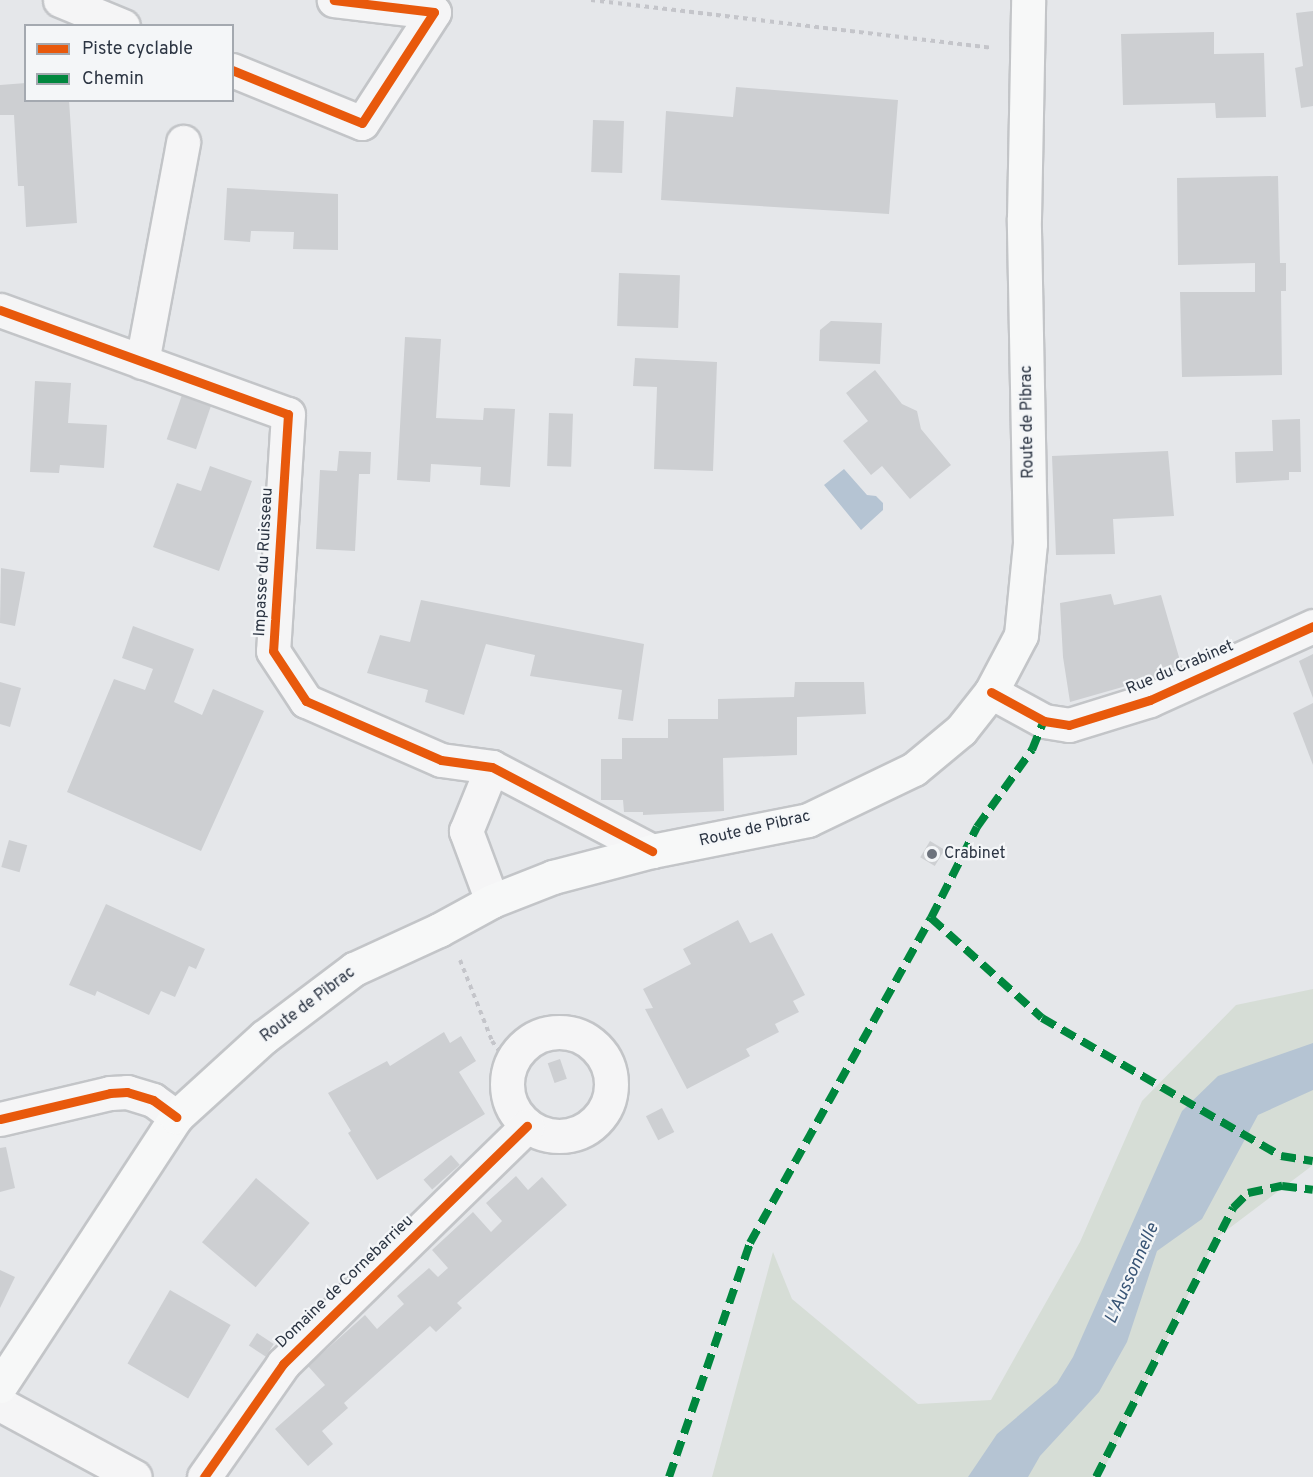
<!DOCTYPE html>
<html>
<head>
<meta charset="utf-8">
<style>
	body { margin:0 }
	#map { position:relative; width:1313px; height:1477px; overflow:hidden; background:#e5e7ea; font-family:Overpass,sans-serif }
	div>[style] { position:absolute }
	.green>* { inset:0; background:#d6ddd6 }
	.water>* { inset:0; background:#b5c4d3 }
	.building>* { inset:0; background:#cdcfd2; transform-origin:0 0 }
	.path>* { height:4px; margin-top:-2px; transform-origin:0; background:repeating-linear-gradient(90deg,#c4c5ca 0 4.5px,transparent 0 9px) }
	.roads { filter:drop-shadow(2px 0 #c3c5c8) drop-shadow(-2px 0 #c3c5c8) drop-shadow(0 2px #c3c5c8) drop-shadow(0 -2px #c3c5c8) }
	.minor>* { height:33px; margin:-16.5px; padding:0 16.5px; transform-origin:16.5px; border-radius:16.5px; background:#f5f5f6 }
	.minor>.ring { margin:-16.5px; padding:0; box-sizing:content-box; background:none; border:33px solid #f5f5f6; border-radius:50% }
	.secondary>* { height:33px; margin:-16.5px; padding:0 16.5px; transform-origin:16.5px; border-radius:16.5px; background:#f7f8f8 }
	.quiet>* { height:8px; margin-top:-4px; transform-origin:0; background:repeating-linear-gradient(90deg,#00873e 0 15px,transparent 0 23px) }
	.cycleway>* { height:9px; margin:-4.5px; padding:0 4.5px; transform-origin:4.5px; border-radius:4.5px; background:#e8590c }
	.dots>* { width:16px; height:16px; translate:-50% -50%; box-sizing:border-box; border:3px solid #f4f6f8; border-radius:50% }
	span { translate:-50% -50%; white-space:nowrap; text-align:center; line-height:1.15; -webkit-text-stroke:4.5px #f4f6f8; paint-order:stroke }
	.street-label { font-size:16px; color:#2c3543 }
	.poi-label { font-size:16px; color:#2c3543 }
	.left { translate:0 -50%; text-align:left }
	.water-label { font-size:18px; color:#385475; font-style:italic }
	.legend { position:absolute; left:24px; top:24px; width:210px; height:78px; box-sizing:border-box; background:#f4f6f8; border:2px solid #a4a9b0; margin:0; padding:8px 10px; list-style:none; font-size:18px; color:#2c3543 }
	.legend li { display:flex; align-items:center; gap:12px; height:30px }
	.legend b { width:30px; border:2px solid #a4a9b0 }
</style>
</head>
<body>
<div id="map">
	<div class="green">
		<div style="clip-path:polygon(1313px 989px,1313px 1165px,1215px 1239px,1100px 1477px,712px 1477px,773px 1252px,792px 1299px,918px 1404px,991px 1400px,1080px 1242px,1142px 1101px,1236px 1005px)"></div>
	</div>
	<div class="water">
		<div style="clip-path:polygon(844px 469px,867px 495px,876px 496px,883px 503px,883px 510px,861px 530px,824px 485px)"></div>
		<div style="clip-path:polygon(1313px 1043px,1313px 1090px,1258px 1115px,1202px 1219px,1157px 1251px,1127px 1342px,1099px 1392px,1040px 1456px,1028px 1477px,968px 1477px,997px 1434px,1057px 1383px,1073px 1357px,1182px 1111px,1218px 1076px)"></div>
	</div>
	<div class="building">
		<div style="clip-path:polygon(1313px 11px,1313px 106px,1301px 108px,1295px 68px,1303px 66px,1296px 13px)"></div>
		<div style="clip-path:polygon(1214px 32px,1214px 54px,1264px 53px,1266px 117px,1216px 118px,1215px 103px,1123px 105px,1121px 34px)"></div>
		<div style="clip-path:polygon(26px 83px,26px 100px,69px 100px,77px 223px,26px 227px,24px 186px,18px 186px,14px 115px,0 115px,0 85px)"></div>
		<div style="clip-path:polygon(736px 87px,898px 100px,889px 214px,661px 200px,666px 111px,733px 117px)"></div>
		<div style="left:593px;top:120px;width:31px;height:52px;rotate:2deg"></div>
		<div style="clip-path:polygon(1278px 176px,1280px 263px,1286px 263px,1286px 291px,1281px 291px,1282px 375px,1182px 377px,1180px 292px,1255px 292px,1255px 263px,1178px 265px,1177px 178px)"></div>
		<div style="clip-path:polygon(227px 188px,338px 194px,338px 250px,293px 249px,294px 232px,251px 231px,250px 242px,224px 240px)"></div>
		<div style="left:619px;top:273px;width:61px;height:53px;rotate:2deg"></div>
		<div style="clip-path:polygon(831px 321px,882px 323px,880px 364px,819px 361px,820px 330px)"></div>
		<div style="clip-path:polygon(405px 337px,441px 339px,436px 418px,483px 420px,484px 408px,515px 409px,510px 487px,480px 485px,481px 467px,431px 464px,430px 482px,397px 480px)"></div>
		<div style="clip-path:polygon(635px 358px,717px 362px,713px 471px,654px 469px,657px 387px,633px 386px)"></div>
		<div style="clip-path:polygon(875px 370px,902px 404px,917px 411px,921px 429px,951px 465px,910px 499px,882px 466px,871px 475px,843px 441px,868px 421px,846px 393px)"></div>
		<div style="clip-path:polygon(35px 381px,71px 383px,68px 423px,107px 425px,104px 468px,60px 465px,59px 473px,30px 472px)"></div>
		<div style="left:183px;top:392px;width:31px;height:50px;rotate:19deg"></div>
		<div style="left:549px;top:413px;width:24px;height:53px;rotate:2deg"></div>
		<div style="clip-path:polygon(1300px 419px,1301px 472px,1289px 472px,1289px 480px,1236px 483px,1235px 452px,1273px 451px,1272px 420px)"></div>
		<div style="clip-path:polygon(339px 451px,371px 452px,370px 474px,359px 474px,355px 551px,316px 549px,320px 470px,337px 471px)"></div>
		<div style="clip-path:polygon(1168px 451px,1174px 516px,1113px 519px,1115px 554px,1056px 555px,1052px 456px)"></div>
		<div style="clip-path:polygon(210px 466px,252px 481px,219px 571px,153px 547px,177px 483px,201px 491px)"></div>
		<div style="clip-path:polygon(1px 568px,25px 572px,15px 626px,0 623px)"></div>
		<div style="clip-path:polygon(1111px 594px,1114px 605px,1161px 595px,1181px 664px,1154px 678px,1070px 702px,1063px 657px,1060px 603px)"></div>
		<div style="clip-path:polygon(421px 600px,644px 644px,633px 721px,618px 719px,622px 690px,530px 676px,535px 655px,486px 644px,464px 715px,425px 702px,428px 690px,367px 673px,380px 635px,410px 642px)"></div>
		<div style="clip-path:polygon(133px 626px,194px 649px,174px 702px,202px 715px,213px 689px,264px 711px,201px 851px,67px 792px,114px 679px,145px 690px,153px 669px,122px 658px)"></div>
		<div style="clip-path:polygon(1313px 654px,1313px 698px,1299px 661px)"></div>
		<div style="clip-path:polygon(0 682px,21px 688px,10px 727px,0 724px)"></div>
		<div style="clip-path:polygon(795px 682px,864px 682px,866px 714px,797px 717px,797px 755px,723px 758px,724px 811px,643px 815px,643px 812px,624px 812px,623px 800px,601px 800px,601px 759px,622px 759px,622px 738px,668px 738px,668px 719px,718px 719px,718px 699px,794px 697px)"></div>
		<div style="clip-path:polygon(1313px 703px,1313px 765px,1293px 713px)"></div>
		<div style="left:9px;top:840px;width:19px;height:28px;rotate:16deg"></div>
		<div style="left:930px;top:841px;width:17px;height:19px;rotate:31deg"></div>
		<div style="clip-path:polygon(106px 904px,205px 949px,196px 969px,189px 966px,175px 997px,161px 991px,149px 1015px,97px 991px,95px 996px,69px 985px)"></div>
		<div style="clip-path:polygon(738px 920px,750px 943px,772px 933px,805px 995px,793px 1001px,799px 1012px,775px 1024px,779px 1032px,746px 1049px,750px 1056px,687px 1089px,645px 1009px,653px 1008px,643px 989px,691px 964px,683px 949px)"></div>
		<div style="clip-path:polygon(444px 1032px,450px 1043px,461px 1036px,476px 1061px,459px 1072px,485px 1114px,377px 1180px,348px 1133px,351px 1131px,328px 1093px,387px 1061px,390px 1066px)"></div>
		<div style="left:560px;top:1059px;width:21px;height:13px;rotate:71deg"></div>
		<div style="left:662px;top:1108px;width:27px;height:18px;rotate:63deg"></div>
		<div style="clip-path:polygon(6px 1147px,15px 1188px,0 1192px,0 1148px)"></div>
		<div style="left:451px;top:1155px;width:13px;height:37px;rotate:48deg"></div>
		<div style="clip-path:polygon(516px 1176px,528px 1190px,542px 1177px,567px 1205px,457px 1303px,462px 1308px,436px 1332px,430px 1326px,344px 1403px,348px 1408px,322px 1431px,333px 1444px,308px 1466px,275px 1429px,325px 1385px,308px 1366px,365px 1315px,377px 1329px,404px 1304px,397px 1296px,429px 1268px,438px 1277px,448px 1268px,432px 1250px,473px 1212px,491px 1232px,502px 1221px,486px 1203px)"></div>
		<div style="left:256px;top:1178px;width:70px;height:84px;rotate:40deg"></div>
		<div style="clip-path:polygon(0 1270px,15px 1277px,0 1308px)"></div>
		<div style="left:170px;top:1290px;width:70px;height:85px;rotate:30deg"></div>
		<div style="left:257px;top:1333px;width:20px;height:15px;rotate:33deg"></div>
	</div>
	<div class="path">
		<div style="left:591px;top:0;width:403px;rotate:6.8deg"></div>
		<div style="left:460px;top:960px;width:87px;rotate:68.4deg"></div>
		<div style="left:492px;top:1041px;width:31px;rotate:54deg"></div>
	</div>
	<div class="roads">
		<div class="minor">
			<div style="left:60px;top:0;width:68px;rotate:22.4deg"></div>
			<div style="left:232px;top:70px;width:140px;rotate:22.2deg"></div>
			<div style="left:362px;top:123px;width:132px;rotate:-57deg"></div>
			<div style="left:434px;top:12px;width:101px;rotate:-173.2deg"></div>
			<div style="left:0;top:310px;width:306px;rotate:19.9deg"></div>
			<div style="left:288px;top:414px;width:237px;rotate:93.6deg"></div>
			<div style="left:273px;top:651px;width:60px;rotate:56.6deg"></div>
			<div style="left:306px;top:701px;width:147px;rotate:23.6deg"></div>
			<div style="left:441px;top:760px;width:51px;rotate:7.8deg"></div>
			<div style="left:492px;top:767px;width:181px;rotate:27.7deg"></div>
			<div style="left:142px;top:362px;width:224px;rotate:-79.4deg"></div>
			<div style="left:991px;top:692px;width:60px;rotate:28.7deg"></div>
			<div style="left:1044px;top:721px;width:25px;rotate:9deg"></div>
			<div style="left:1069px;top:725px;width:85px;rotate:-17.2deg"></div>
			<div style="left:1150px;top:700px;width:179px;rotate:-24.4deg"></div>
			<div style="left:492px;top:901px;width:75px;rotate:-110.4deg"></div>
			<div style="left:466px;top:831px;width:69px;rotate:-67.9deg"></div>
			<div class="ring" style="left:507px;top:1032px;width:71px;height:71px"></div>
			<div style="left:0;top:1119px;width:113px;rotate:-13.3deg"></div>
			<div style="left:110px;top:1093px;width:17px;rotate:-3deg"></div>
			<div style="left:127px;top:1092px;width:27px;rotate:17deg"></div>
			<div style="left:153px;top:1100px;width:29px;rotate:36deg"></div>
			<div style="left:0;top:1404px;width:153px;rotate:28.4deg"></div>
			<div style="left:204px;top:1477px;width:138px;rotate:-55deg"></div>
			<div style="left:283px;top:1364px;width:341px;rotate:-44.3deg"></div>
		</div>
		<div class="secondary">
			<div style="left:0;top:1386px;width:321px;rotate:-56.8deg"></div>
			<div style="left:176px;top:1117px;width:119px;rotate:-42.3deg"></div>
			<div style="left:264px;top:1037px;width:113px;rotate:-37.1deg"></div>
			<div style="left:354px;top:969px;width:94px;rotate:-24.6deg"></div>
			<div style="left:439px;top:930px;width:60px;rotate:-28.7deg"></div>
			<div style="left:492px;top:901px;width:66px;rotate:-21.5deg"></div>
			<div style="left:553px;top:877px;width:102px;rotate:-14.7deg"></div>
			<div style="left:652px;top:851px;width:159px;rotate:-11.2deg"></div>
			<div style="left:808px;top:820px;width:118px;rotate:-25.7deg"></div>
			<div style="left:914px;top:769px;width:61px;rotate:-39.7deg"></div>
			<div style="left:961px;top:730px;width:48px;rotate:-51.7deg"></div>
			<div style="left:991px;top:692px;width:64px;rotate:-62.2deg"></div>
			<div style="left:1021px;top:635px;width:92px;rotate:-84.4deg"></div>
			<div style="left:1030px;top:543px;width:325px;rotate:-91.1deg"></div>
			<div style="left:1024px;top:218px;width:218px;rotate:-88.9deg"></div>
		</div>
	</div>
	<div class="quiet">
		<div style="left:931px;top:918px;width:149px;rotate:42deg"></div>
		<div style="left:1042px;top:1018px;width:276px;rotate:30deg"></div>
		<div style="left:1281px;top:1156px;width:32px;rotate:9deg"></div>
		<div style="left:669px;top:1477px;width:248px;rotate:-70.9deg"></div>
		<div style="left:750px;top:1243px;width:372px;rotate:-60.9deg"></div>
		<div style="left:931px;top:918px;width:102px;rotate:-63.2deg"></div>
		<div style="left:977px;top:827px;width:95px;rotate:-54.5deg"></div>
		<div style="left:1032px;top:750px;width:31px;rotate:-68deg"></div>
		<div style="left:1096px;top:1477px;width:302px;rotate:-63deg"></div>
		<div style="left:1233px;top:1208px;width:21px;rotate:-45deg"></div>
		<div style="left:1248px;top:1193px;width:35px;rotate:-12deg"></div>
		<div style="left:1282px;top:1186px;width:31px;rotate:7deg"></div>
	</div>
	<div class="cycleway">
		<div style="left:232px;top:70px;width:140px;rotate:22.2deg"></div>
		<div style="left:362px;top:123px;width:132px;rotate:-57deg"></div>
		<div style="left:434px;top:12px;width:101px;rotate:-173.2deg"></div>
		<div style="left:0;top:310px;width:306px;rotate:19.9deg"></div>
		<div style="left:288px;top:414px;width:237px;rotate:93.6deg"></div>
		<div style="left:273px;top:651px;width:60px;rotate:56.6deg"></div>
		<div style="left:306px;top:701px;width:147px;rotate:23.6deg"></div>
		<div style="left:441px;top:760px;width:51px;rotate:7.8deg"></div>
		<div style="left:492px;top:767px;width:181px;rotate:27.7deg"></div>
		<div style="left:991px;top:692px;width:60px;rotate:28.7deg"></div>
		<div style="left:1044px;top:721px;width:25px;rotate:9deg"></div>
		<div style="left:1069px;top:725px;width:85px;rotate:-17.2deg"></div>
		<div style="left:1150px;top:700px;width:179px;rotate:-24.4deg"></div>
		<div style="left:0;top:1119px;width:113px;rotate:-13.3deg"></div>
		<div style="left:110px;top:1093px;width:17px;rotate:-3deg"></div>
		<div style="left:127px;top:1092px;width:27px;rotate:17deg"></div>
		<div style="left:153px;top:1100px;width:29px;rotate:36deg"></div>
		<div style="left:204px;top:1477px;width:138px;rotate:-55deg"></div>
		<div style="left:283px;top:1364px;width:341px;rotate:-44.3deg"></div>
	</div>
	<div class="dots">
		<div style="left:932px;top:854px;background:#6d737d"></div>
	</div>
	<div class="street-label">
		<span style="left:1028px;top:422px;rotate:-91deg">Route de Pibrac</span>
		<span style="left:264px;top:562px;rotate:-87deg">Impasse du Ruisseau</span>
		<span style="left:1180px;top:668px;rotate:-23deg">Rue du Crabinet</span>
		<span style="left:755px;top:829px;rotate:-13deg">Route de Pibrac</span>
		<span style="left:308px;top:1005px;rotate:-37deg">Route de Pibrac</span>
		<span style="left:345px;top:1282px;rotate:-44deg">Domaine de Cornebarrieu</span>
	</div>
	<div class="poi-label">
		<span class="left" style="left:944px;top:854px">Crabinet</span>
	</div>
	<div class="water-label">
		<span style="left:1133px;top:1274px;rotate:-66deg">L'Aussonnelle</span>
	</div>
	<ul class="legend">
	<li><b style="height:8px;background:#e8590c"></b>Piste cyclable</li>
	<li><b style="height:8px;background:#00873e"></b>Chemin</li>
	</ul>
</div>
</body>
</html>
